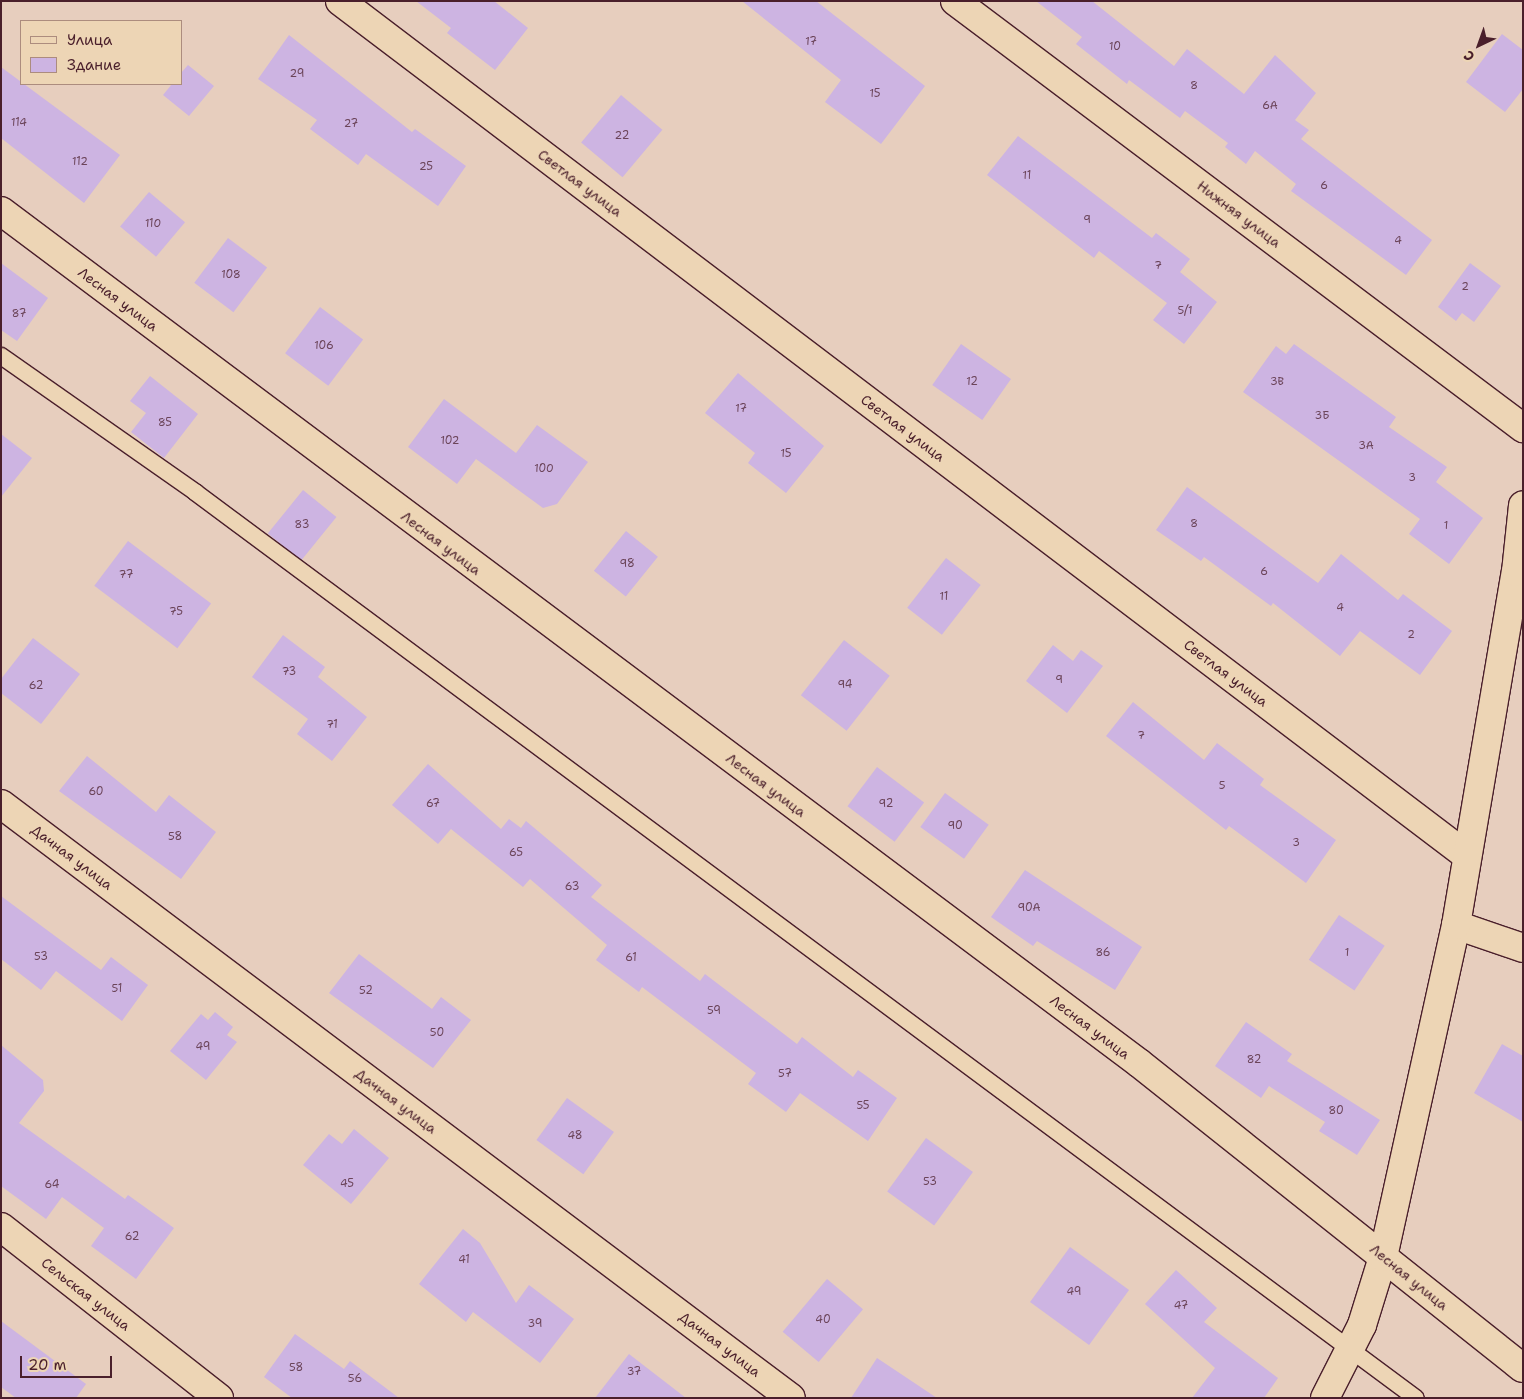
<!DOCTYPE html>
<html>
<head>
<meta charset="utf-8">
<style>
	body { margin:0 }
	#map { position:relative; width:1524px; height:1399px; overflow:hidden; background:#e7cebe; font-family:"Shantell Sans",sans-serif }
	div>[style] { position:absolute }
	.building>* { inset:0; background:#cdb4e2; transform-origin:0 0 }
	.roads { filter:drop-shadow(1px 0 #4a1f2b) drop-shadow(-1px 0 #4a1f2b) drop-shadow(0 1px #4a1f2b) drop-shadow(0 -1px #4a1f2b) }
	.lane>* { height:16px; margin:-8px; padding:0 8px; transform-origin:8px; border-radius:8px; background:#edd5b5 }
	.street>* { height:28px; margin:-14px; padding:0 14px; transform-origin:14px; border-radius:14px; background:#edd5b5 }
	span { translate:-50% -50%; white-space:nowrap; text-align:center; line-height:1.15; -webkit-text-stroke:5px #edd5b5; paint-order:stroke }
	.number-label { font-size:11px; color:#6b4459 }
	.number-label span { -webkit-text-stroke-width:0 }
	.street-label { font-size:14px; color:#4a1f2b }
	.frame { position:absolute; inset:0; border:2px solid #4a1f2b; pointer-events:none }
	.legend { position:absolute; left:20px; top:20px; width:162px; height:65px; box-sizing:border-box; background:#edd5b5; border:1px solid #ac8c7e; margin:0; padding:6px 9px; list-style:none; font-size:15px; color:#4a1f2b }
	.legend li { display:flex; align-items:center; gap:10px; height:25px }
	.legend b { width:25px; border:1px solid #ac8c7e }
	.north { position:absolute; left:1454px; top:20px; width:50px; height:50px; -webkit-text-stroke:4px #edd5b5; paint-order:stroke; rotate:222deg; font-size:14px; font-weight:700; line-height:20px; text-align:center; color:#4a1f2b }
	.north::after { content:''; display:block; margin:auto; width:18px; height:22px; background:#4a1f2b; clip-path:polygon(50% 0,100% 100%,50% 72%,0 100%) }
	.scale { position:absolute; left:20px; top:1356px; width:92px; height:22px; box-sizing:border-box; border:2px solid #4a1f2b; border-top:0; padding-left:6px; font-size:15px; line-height:18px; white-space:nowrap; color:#4a1f2b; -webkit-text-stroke:4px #edd5b5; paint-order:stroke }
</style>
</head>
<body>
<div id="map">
	<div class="building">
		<div style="clip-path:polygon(416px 1px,494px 1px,528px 28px,495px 70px,447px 33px,451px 28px)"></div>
		<div style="clip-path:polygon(742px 1px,816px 1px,925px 86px,881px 144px,825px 102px,841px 80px)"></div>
		<div style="clip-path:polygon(1036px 1px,1092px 1px,1174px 66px,1187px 49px,1244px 94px,1275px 55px,1316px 93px,1295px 120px,1309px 130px,1301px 139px,1432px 240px,1406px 275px,1291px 191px,1296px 184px,1255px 151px,1246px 164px,1225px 147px,1228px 143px,1185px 111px,1180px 118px,1129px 80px,1127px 84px,1076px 44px,1082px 37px)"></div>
		<div style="clip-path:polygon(1502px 34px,1523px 50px,1523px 89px,1505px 112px,1466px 82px)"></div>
		<div style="clip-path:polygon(289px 35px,412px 132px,415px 129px,466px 166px,438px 206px,366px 154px,358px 165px,310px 129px,317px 120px,258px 79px)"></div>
		<div style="clip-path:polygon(188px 65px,214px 86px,189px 116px,163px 95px,172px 84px,181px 84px,181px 73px)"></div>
		<div style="clip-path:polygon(1px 67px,120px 155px,84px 203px,1px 138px)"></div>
		<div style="left:621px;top:95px;width:54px;height:62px;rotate:40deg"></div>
		<div style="clip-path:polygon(1018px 136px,1152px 238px,1156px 233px,1190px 259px,1180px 272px,1217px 302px,1184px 344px,1153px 320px,1167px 303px,1099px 251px,1094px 258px,987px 175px)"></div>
		<div style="left:149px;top:192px;width:47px;height:45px;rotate:40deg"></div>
		<div style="left:228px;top:238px;width:49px;height:56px;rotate:37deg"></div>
		<div style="clip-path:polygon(1px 263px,48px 298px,17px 341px,1px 330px)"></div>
		<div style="clip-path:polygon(1470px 263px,1501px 286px,1474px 322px,1462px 313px,1456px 321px,1438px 307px)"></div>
		<div style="left:320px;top:307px;width:54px;height:58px;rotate:37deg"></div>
		<div style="left:961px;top:344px;width:61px;height:50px;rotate:35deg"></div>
		<div style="clip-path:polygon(1294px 344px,1396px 417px,1389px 427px,1447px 467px,1436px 482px,1483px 518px,1449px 564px,1409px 534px,1420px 519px,1243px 392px,1276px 346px,1286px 354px)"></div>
		<div style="clip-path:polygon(738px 373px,824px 446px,786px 493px,748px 463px,755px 453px,705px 413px)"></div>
		<div style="clip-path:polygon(150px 376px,198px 414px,164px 458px,131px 432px,146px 413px,130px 401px)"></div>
		<div style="clip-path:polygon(444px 399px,516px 453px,537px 425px,588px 462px,557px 504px,543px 508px,476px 459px,457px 484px,408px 447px)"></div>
		<div style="clip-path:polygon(1px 434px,32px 458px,1px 497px)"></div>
		<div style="clip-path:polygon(1187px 487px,1318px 583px,1341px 554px,1398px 600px,1403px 594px,1452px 631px,1420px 675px,1360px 631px,1340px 656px,1273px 603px,1271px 606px,1204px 557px,1201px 561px,1156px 530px)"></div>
		<div style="left:303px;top:490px;width:43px;height:56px;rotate:39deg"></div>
		<div style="left:626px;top:531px;width:41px;height:51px;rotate:39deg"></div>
		<div style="left:128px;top:541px;width:104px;height:56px;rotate:37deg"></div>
		<div style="left:946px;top:558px;width:44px;height:63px;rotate:38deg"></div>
		<div style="clip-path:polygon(283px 635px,325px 667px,318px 677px,367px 717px,332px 761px,297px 734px,308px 719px,252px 677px)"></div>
		<div style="clip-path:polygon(33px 638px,80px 674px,41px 724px,1px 693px,1px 679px)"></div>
		<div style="left:844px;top:640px;width:58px;height:70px;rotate:38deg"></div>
		<div style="clip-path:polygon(1053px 645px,1073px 661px,1081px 650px,1103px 666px,1067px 713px,1026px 681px)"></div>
		<div style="clip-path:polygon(1133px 702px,1204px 760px,1217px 743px,1264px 779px,1260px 785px,1336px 840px,1306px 883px,1229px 826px,1226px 830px,1106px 736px)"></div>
		<div style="clip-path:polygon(87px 756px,156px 812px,169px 795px,216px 832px,181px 879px,59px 791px)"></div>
		<div style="clip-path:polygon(428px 764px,501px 829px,509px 819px,521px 828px,526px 821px,602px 885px,591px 897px,700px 981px,705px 974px,797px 1044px,802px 1037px,853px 1077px,858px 1070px,897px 1098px,868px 1141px,800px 1093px,786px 1112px,748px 1084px,756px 1073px,642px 987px,639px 992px,596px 960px,607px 945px,530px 879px,523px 887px,451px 829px,438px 844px,392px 805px)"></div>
		<div style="left:877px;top:767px;width:59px;height:49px;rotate:37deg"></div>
		<div style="left:945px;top:793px;width:54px;height:42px;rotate:36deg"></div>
		<div style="clip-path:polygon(1025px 870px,1142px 947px,1115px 990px,1037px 941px,1033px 946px,991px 917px)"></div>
		<div style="clip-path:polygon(1px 896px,101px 970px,111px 957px,148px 985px,122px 1021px,56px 971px,41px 990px,1px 959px)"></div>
		<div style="left:1339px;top:915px;width:55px;height:54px;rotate:34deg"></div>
		<div style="clip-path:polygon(359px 954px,432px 1009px,441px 997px,471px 1020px,433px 1068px,329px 993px)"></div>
		<div style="clip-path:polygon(215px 1012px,233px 1027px,227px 1035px,237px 1042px,206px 1080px,170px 1051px,201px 1014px,208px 1020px)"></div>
		<div style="clip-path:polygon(1246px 1022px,1292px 1054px,1287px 1061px,1380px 1120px,1357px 1155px,1319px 1131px,1325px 1122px,1269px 1086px,1261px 1098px,1215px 1066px)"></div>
		<div style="clip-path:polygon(1502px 1044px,1523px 1056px,1523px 1122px,1474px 1093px)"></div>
		<div style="clip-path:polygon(1px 1045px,43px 1080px,44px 1091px,19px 1123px,125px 1199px,128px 1195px,174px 1228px,136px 1279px,91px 1246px,104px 1228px,62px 1197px,46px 1219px,1px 1186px)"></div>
		<div style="left:567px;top:1098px;width:58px;height:52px;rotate:36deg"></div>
		<div style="clip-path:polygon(354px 1129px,389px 1158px,351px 1204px,303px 1165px,329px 1134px,342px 1144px)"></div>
		<div style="left:926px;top:1138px;width:58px;height:66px;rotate:36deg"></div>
		<div style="clip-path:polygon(463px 1229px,480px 1243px,516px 1303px,529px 1285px,574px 1319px,540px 1363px,473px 1312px,466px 1322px,419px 1284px)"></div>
		<div style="left:1070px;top:1247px;width:73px;height:68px;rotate:36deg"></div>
		<div style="clip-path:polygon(1176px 1270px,1217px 1308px,1204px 1322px,1278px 1378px,1264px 1398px,1192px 1398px,1215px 1368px,1145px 1304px)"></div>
		<div style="left:827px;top:1279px;width:47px;height:69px;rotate:40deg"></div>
		<div style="clip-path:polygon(1px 1321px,86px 1384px,76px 1398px,16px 1398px,1px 1387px)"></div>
		<div style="clip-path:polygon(295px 1334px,344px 1369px,350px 1361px,399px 1398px,292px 1398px,264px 1377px)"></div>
		<div style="clip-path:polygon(629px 1354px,686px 1398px,595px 1398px)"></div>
		<div style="clip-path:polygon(877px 1358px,937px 1398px,851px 1398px)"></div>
	</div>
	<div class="roads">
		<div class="lane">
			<div style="left:1px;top:356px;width:237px;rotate:35deg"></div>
			<div style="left:195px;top:492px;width:1520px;rotate:36.58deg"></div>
		</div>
		<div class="street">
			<div style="left:340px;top:1px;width:1413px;rotate:37.18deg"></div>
			<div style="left:955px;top:1px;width:711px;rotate:36.93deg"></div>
			<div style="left:1px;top:211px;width:1422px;rotate:36.82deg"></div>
			<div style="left:1139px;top:1063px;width:490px;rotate:38.5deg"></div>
			<div style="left:1px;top:804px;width:988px;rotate:36.94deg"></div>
			<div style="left:1456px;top:925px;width:71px;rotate:18.9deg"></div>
			<div style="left:1px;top:1227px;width:277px;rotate:38.1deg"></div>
			<div style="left:1325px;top:1398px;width:82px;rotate:-63.1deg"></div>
			<div style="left:1362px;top:1325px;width:71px;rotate:-72.8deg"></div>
			<div style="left:1383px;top:1257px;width:340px;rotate:-77.6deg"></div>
			<div style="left:1456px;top:925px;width:358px;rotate:-80.4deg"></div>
			<div style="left:1516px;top:572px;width:67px;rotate:-84deg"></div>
		</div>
	</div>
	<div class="number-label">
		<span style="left:811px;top:42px">17</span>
		<span style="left:1115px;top:47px">10</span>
		<span style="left:297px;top:74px">29</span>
		<span style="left:1194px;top:86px">8</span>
		<span style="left:875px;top:94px">15</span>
		<span style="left:1270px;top:106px">6А</span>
		<span style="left:19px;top:123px">114</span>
		<span style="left:351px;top:124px">27</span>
		<span style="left:622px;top:136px">22</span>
		<span style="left:80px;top:162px">112</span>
		<span style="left:426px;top:167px">25</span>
		<span style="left:1027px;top:176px">11</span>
		<span style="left:1324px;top:186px">6</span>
		<span style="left:1087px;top:220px">9</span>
		<span style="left:153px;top:224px">110</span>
		<span style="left:1398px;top:241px">4</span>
		<span style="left:1158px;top:266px">7</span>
		<span style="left:231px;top:275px">108</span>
		<span style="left:1465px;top:287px">2</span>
		<span style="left:1185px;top:311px">5/1</span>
		<span style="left:19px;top:314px">87</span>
		<span style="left:324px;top:346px">106</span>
		<span style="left:972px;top:382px">12</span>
		<span style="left:1277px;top:382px">3В</span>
		<span style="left:741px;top:409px">17</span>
		<span style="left:1322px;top:416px">3Б</span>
		<span style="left:165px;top:423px">85</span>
		<span style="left:450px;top:441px">102</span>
		<span style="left:1366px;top:446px">3А</span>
		<span style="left:786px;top:454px">15</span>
		<span style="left:544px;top:469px">100</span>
		<span style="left:1412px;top:478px">3</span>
		<span style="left:1194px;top:524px">8</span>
		<span style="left:302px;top:525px">83</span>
		<span style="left:1446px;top:526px">1</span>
		<span style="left:627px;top:564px">98</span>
		<span style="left:1264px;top:572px">6</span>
		<span style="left:126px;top:575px">77</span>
		<span style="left:944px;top:597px">11</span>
		<span style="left:1340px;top:608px">4</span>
		<span style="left:176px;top:612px">75</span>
		<span style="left:1411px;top:635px">2</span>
		<span style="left:289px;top:672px">73</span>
		<span style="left:1059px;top:680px">9</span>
		<span style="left:845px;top:685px">94</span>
		<span style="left:36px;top:686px">62</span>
		<span style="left:332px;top:725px">71</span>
		<span style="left:1141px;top:736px">7</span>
		<span style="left:1222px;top:786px">5</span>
		<span style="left:96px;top:792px">60</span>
		<span style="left:433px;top:804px">67</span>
		<span style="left:886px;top:804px">92</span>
		<span style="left:955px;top:826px">90</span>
		<span style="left:175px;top:837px">58</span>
		<span style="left:1296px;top:843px">3</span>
		<span style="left:516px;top:853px">65</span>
		<span style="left:572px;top:887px">63</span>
		<span style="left:1029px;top:908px">90А</span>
		<span style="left:1103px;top:953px">86</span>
		<span style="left:1347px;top:953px">1</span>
		<span style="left:41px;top:957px">53</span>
		<span style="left:631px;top:958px">61</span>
		<span style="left:117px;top:989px">51</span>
		<span style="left:366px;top:991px">52</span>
		<span style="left:714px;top:1011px">59</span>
		<span style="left:437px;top:1033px">50</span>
		<span style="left:203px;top:1047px">49</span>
		<span style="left:1254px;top:1060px">82</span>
		<span style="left:785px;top:1074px">57</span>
		<span style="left:863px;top:1106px">55</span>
		<span style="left:1336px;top:1111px">80</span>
		<span style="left:575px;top:1136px">48</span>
		<span style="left:930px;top:1182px">53</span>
		<span style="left:347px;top:1184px">45</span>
		<span style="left:52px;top:1185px">64</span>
		<span style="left:132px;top:1237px">62</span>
		<span style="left:464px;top:1260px">41</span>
		<span style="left:1074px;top:1292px">49</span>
		<span style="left:1181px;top:1306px">47</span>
		<span style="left:823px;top:1320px">40</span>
		<span style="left:535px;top:1324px">39</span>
		<span style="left:296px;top:1368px">58</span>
		<span style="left:634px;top:1372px">37</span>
		<span style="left:355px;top:1379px">56</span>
	</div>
	<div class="street-label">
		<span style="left:580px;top:183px;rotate:37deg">Светлая улица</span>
		<span style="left:1239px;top:214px;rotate:37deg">Нижняя улица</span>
		<span style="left:118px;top:299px;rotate:37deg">Лесная улица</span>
		<span style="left:903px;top:428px;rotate:37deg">Светлая улица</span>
		<span style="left:441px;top:543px;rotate:37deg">Лесная улица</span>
		<span style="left:1226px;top:673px;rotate:37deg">Светлая улица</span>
		<span style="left:766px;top:785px;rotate:37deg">Лесная улица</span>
		<span style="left:72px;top:857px;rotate:37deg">Дачная улица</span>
		<span style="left:1090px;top:1027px;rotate:37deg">Лесная улица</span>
		<span style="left:396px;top:1101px;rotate:37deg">Дачная улица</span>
		<span style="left:1409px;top:1277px;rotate:39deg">Лесная улица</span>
		<span style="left:86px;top:1294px;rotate:38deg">Сельская улица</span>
		<span style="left:720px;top:1344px;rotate:37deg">Дачная улица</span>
	</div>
	<div class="frame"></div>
	<ul class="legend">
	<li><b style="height:6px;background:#edd5b5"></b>Улица</li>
	<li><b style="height:14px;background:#cdb4e2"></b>Здание</li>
	</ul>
	<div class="north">С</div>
	<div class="scale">20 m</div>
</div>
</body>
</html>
